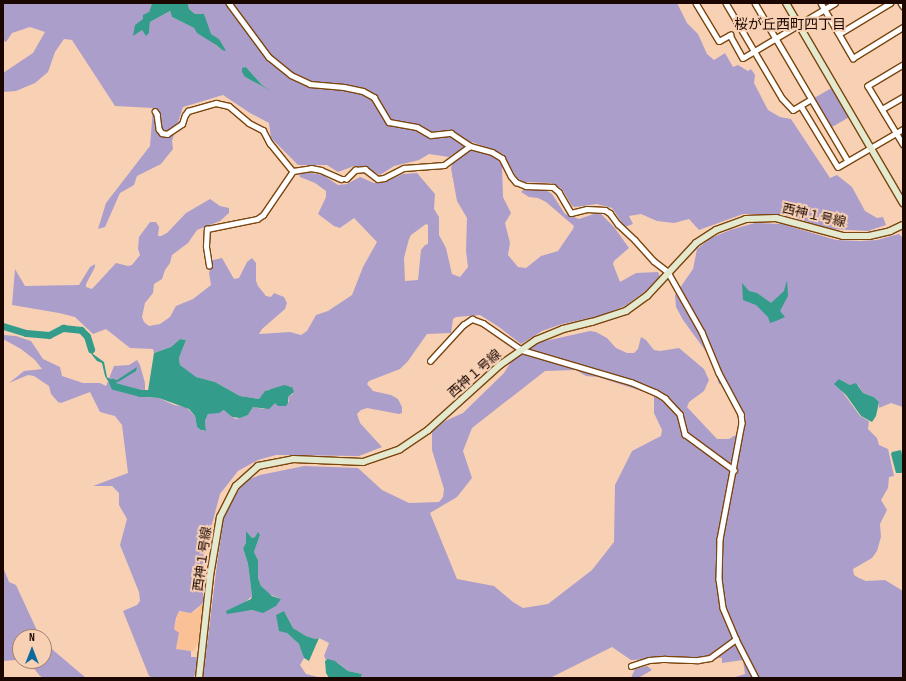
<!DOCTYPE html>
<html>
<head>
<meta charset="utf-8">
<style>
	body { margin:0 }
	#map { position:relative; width:906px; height:681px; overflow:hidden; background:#f8d1b4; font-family:"Sofia Sans Condensed","Noto Sans JP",sans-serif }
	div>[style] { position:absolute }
	.built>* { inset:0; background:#fac196 }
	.green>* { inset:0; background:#ac9ecb; transform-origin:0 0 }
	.water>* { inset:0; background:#349c8a }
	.river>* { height:7px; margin:-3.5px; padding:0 3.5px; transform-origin:3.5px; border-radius:3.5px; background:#349c8a }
	.roads { filter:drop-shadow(1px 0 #7b450e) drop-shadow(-1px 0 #7b450e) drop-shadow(0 1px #7b450e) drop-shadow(0 -1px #7b450e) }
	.street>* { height:4.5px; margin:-2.25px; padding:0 2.25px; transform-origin:2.25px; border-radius:2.25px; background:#fff }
	.secondary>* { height:6px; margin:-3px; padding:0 3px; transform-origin:3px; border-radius:3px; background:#e4ead0 }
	span { translate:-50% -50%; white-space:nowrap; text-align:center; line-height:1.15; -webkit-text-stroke:4px #f8d1b4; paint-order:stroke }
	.street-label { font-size:13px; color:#1b0600 }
	.neighbourhood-label { font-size:14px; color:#1b0600 }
	.frame { position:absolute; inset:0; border:4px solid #1b0600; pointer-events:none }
	.north { position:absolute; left:12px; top:629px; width:40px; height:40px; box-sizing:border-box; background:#f8d1b4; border:1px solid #a0806c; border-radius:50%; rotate:0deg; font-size:11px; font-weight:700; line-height:16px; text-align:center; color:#1b0600 }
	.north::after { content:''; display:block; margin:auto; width:14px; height:18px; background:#0e6a9a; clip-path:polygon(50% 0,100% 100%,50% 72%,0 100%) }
</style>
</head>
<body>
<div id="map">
	<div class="built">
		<div style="clip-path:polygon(203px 603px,200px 638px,194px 651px,176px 649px,179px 635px,174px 629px,178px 612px,194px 612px)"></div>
	</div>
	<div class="green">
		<div style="clip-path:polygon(evenodd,3px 3px,152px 3px,149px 12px,134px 35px,142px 29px,146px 35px,149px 33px,150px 22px,170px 11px,172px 17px,194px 28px,222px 50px,219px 39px,211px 35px,207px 28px,204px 14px,195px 14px,189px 9px,188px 3px,677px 3px,687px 23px,698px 34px,707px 54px,714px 60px,725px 53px,733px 67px,738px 65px,748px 71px,751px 69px,755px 75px,754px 83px,768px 110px,780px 117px,791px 119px,830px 178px,837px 175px,852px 187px,865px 211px,877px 218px,883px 217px,886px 225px,868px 231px,831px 229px,782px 214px,743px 214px,699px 230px,689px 219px,674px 223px,657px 221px,641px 214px,629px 216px,633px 224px,625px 227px,612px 208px,597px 204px,575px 207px,572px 206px,562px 189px,552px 183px,524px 182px,517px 178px,503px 154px,472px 142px,449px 157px,429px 154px,419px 160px,394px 166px,380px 175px,363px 166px,354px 166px,338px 172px,327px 165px,298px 165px,271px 138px,269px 123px,250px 113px,223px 95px,183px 107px,172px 141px,173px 149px,161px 164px,137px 176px,134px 185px,120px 193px,105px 227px,98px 229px,106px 203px,150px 146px,153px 108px,115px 106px,72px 40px,64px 39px,55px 52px,48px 72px,35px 83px,16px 91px,3px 92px,3px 73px,33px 53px,45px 32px,30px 27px,12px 33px,6px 42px,3px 40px,3px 3px,246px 67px,262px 85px,270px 90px,245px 77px,246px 67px)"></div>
		<div style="left:835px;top:86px;width:34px;height:27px;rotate:60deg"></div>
		<div style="clip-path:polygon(evenodd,467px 150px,479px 150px,494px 156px,502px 165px,503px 197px,511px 213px,505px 223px,510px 243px,508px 255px,518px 267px,526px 268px,541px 256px,558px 251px,573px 229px,574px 226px,546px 202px,538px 198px,529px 197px,521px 192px,523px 190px,544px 189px,552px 194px,565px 214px,579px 219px,594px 214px,601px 214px,614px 227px,629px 248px,614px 261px,613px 264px,620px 282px,636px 273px,658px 272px,660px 277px,647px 290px,625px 306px,603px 315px,562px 324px,542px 331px,521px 344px,499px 327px,480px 315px,456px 317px,453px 319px,451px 333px,427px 334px,408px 361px,400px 369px,369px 381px,367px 384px,373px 391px,391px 395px,398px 399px,402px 407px,402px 413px,399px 414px,367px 408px,361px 410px,357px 414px,360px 423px,382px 447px,359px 456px,276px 455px,258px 460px,238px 471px,220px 494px,203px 558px,203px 603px,191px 613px,179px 611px,176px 618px,174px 629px,179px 633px,176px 649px,191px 651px,191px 657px,198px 657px,194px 678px,153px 678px,149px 676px,123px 611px,137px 605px,140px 601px,139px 592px,120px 545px,127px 519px,119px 505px,119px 493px,112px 486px,93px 486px,128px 473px,122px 425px,115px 416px,100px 412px,90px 392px,61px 403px,58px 402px,51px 394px,49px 386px,34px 376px,28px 375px,9px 383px,24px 371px,42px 369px,35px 360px,21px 349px,3px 339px,3px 335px,16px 336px,31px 341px,43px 359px,60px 367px,62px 376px,83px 383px,100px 383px,106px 386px,114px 366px,129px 365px,137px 360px,140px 365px,145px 383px,145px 397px,159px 398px,174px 405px,186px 407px,195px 416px,197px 427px,203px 431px,206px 431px,205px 421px,208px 414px,225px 410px,232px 417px,236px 419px,248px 415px,253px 407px,264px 409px,273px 403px,289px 402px,288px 397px,293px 394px,291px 386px,288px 386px,267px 390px,259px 399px,240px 396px,215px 382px,195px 377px,180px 365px,179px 358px,186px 340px,180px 339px,171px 347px,154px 353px,153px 349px,130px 348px,106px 329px,93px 334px,75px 317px,59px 313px,12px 305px,15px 269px,25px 286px,79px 285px,90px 267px,95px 264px,95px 267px,86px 284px,86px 287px,92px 289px,116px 263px,128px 266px,132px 265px,140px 255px,138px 249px,139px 237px,150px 222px,156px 222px,159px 227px,158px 236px,161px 236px,167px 233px,186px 213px,210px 199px,220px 206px,229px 208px,229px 213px,220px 221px,197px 230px,188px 243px,172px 255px,170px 263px,165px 270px,162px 279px,154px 284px,153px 293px,145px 303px,142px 317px,144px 322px,149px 326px,160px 324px,170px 317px,176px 306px,193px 299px,211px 285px,209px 273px,213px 260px,222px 258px,234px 279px,239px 278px,247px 262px,252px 258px,256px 263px,256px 281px,258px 286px,266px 296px,271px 297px,274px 293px,284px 297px,287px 303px,285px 309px,262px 329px,259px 334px,290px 332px,301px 335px,307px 331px,316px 315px,328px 311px,352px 295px,363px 267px,377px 242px,354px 218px,340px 228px,334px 226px,318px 214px,326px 197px,326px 191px,315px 183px,300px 177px,299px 174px,305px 172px,323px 175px,338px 185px,347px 184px,360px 177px,374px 183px,383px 183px,403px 174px,417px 173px,435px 194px,434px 209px,439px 217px,439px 235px,446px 248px,452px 274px,460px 277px,468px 267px,466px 251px,467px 218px,457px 201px,451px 168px,454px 160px,467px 150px,426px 224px,428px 225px,428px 244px,425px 245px,421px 250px,418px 280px,405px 281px,404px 258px,409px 239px,411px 235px,426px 224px)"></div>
		<div style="clip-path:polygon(evenodd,755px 223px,782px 224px,836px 240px,860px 241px,877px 240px,899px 234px,903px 238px,903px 407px,891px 403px,879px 408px,879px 402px,874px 397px,863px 393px,858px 385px,850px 385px,839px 379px,841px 390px,860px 416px,869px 421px,868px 429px,877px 438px,879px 445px,888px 449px,894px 476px,889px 477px,888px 488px,881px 500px,887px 510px,880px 524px,881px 537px,877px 551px,872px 558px,853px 569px,854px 575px,859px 578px,866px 581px,885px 580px,903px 591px,903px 678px,732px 678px,745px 674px,743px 660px,722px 663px,722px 658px,698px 657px,631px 660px,612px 647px,550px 678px,361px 678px,362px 674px,348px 671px,338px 663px,326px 660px,324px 656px,329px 643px,319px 638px,315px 639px,306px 636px,293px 628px,284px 611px,287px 633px,299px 644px,302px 649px,304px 658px,300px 665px,306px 674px,322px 678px,203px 678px,217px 564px,224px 517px,227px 507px,245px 481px,260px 475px,304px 466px,358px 468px,382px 490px,409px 503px,439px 502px,443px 497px,444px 489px,432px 450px,432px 431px,445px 421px,463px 413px,504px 373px,514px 357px,536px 343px,590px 331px,596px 332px,607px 338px,616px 348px,627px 353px,634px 353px,638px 349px,641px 337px,646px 340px,654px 350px,660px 351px,679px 348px,704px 369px,709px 380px,704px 391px,689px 402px,687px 407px,717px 439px,729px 439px,744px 430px,743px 417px,729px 385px,719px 384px,710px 357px,683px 320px,676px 307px,675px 295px,693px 269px,697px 249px,711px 238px,730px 230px,755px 223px,576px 370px,586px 376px,598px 377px,654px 395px,654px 413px,662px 430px,661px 436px,632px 451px,615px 485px,614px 542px,592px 570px,548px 604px,523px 608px,513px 602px,494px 586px,457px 579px,430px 513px,457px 497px,472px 478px,463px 451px,472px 428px,545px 371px,576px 370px,755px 223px,246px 531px,252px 538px,255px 537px,258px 533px,260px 535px,254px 552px,258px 560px,258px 578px,261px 586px,267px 593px,281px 599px,258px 610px,236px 611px,252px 596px,248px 564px,243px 548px,246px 543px,246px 531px)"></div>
		<div style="clip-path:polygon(3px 567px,9px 582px,16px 585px,40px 637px,20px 637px,20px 659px,16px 660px,3px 661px)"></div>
		<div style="clip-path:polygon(44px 641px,46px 641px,53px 650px,86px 678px,44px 678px,40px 676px,28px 661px,44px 661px)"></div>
		<div style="clip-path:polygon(647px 666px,652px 670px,647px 673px,638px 678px,631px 678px,635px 669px)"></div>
	</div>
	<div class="water">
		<div style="clip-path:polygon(152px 3px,188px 3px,189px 9px,195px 14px,204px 14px,211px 34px,219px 39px,226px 51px,222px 50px,216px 45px,197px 33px,194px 28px,172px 17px,170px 11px,150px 22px,149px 33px,146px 36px,142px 30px,133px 36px,135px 25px,143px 19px,143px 15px,149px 12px)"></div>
		<div style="clip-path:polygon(246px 67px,262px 85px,271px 91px,245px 77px,242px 72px,242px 68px)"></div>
		<div style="clip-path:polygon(787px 280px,788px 296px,780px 311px,785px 317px,776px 321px,770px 323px,768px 317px,756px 305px,743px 300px,742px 283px,749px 291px,757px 293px,771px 303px,784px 291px)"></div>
		<div style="clip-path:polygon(180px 339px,186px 340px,179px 358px,180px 365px,196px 377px,215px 382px,240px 396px,259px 399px,265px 391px,284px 385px,292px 387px,294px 392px,288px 397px,288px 403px,286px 406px,278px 406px,275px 403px,269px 409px,253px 407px,248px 415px,240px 418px,232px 417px,224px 410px,219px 413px,208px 414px,205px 421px,206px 431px,201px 430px,197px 427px,195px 416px,189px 409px,159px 398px,147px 397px,154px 353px,171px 347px)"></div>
		<div style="clip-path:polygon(88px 341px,91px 341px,93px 354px,104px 362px,107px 377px,110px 379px,117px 380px,137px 367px,136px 371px,118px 382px,108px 381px,105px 376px,102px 363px,97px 361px,92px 355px)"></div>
		<div style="clip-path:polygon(839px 379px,850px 385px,856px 383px,863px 393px,874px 397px,879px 402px,876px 416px,872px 422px,861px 416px,846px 395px,834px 384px)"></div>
		<div style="clip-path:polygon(901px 450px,903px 459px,902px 473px,896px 473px,891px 454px,892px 452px)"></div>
		<div style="clip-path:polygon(246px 531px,252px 538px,255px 537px,258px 532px,260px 535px,254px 552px,258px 560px,258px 578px,261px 586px,272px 596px,281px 599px,276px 606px,263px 613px,252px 610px,227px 614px,226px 611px,251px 599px,252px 596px,248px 564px,243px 548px,246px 543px)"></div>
		<div style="clip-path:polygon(284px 611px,293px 628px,306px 636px,315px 639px,319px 638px,309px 661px,304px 658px,299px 644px,287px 633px,279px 631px,276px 615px)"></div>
		<div style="clip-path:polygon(328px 659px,335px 661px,348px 671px,362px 674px,361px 678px,329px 678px,326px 673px,325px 661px)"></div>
	</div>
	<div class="river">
		<div style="left:3px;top:326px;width:24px;rotate:17deg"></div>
		<div style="left:26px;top:333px;width:23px;rotate:5deg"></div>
		<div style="left:49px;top:335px;width:16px;rotate:-27deg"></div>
		<div style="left:63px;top:328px;width:18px;rotate:6deg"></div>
		<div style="left:81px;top:330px;width:8px;rotate:45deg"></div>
		<div style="left:87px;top:336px;width:14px;rotate:73deg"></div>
		<div style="left:112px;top:382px;width:4px;rotate:63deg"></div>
		<div style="left:114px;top:386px;width:27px;rotate:15deg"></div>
		<div style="left:140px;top:393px;width:16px"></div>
	</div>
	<div class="roads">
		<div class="street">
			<div style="left:229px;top:3px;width:67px;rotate:53.5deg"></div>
			<div style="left:269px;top:57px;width:28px;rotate:39deg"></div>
			<div style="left:291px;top:75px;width:21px;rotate:25deg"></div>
			<div style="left:310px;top:84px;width:34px;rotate:5deg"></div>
			<div style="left:344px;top:87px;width:19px;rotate:12deg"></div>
			<div style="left:363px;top:91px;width:13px;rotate:29deg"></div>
			<div style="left:374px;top:97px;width:29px;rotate:59deg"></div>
			<div style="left:389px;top:122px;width:28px;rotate:10deg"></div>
			<div style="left:417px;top:127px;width:16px;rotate:30deg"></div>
			<div style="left:431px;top:135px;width:20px;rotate:-6deg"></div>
			<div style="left:451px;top:133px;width:23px;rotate:34deg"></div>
			<div style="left:470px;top:146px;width:23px;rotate:15deg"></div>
			<div style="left:492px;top:152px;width:12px;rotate:31deg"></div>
			<div style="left:502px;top:158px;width:20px;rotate:63deg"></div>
			<div style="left:511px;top:176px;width:8px;rotate:50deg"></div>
			<div style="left:516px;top:182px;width:11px;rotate:22deg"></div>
			<div style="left:526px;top:186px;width:27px;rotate:2deg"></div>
			<div style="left:553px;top:187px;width:8px;rotate:40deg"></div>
			<div style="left:559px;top:192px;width:24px;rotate:60deg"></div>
			<div style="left:571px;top:213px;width:16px;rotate:-14deg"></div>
			<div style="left:587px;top:209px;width:18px;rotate:3deg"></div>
			<div style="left:605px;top:210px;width:6px;rotate:31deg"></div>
			<div style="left:610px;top:213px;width:14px;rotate:54deg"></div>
			<div style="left:618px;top:224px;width:23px;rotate:43deg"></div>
			<div style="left:635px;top:240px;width:28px;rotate:48deg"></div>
			<div style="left:654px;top:261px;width:18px;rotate:38deg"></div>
			<div style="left:668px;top:272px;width:69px;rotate:60.5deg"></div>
			<div style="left:702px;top:332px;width:44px;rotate:67.5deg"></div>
			<div style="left:719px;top:373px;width:47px;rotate:61.8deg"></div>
			<div style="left:741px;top:414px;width:9px;rotate:84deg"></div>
			<div style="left:742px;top:423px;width:118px;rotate:100.7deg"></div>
			<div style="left:720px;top:539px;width:40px;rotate:91.4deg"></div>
			<div style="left:719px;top:579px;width:29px;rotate:82deg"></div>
			<div style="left:723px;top:608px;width:34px;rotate:67deg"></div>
			<div style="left:736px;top:639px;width:44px;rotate:62.9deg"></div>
			<div style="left:696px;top:3px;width:44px;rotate:58.8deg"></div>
			<div style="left:719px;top:41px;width:13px;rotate:-29deg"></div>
			<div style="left:730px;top:35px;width:26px;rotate:61deg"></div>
			<div style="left:743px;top:58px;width:107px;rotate:-30.9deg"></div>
			<div style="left:726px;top:3px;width:110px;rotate:59.5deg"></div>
			<div style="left:782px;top:98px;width:16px;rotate:47deg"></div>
			<div style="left:793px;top:110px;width:21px;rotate:-31deg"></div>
			<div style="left:755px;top:3px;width:183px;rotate:59.5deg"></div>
			<div style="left:821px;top:3px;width:64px;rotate:59.8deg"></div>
			<div style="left:853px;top:58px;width:59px;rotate:-31.8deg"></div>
			<div style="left:901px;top:3px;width:4px;rotate:56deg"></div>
			<div style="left:839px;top:34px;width:60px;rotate:-31.3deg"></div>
			<div style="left:903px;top:65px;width:41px;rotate:149deg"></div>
			<div style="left:868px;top:86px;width:68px;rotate:58.9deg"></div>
			<div style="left:801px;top:106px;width:71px;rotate:58.8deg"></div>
			<div style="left:838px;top:167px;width:75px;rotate:-30.3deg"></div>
			<div style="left:882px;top:109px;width:24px;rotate:-30deg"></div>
			<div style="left:155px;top:111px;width:4px;rotate:56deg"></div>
			<div style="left:157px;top:114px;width:15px;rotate:82deg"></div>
			<div style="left:159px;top:129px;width:5px;rotate:53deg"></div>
			<div style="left:162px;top:133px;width:5px;rotate:11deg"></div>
			<div style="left:167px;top:134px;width:18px;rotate:-34deg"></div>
			<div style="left:182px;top:124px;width:9px;rotate:-72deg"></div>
			<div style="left:185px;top:115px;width:5px;rotate:-53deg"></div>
			<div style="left:188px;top:111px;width:29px;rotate:-16deg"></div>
			<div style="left:216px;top:103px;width:13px;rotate:13deg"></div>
			<div style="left:229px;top:106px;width:26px;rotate:40deg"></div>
			<div style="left:249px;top:123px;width:16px;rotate:27deg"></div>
			<div style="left:263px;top:130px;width:15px;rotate:62deg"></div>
			<div style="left:270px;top:143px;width:36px;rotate:51deg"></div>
			<div style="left:209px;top:266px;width:20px;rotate:-99deg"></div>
			<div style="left:206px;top:246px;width:17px;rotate:-87deg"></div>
			<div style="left:207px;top:229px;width:51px;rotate:-11.3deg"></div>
			<div style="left:257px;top:219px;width:7px;rotate:-34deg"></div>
			<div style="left:263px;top:215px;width:53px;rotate:-55.7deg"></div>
			<div style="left:293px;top:171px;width:18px;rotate:-9deg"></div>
			<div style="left:311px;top:168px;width:10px;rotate:11deg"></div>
			<div style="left:321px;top:170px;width:22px;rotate:24deg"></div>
			<div style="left:341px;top:179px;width:5px"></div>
			<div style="left:346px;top:179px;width:13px;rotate:-45deg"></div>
			<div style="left:355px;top:170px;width:10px;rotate:-6deg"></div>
			<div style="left:365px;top:169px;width:16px;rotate:38deg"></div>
			<div style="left:378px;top:179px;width:6px;rotate:-9deg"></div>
			<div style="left:384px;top:178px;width:22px;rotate:-27deg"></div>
			<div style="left:404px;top:168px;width:40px;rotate:-4.3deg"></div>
			<div style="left:444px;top:165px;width:32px;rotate:-36deg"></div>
			<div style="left:430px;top:361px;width:49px;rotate:-47.5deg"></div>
			<div style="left:463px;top:325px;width:11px;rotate:-34deg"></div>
			<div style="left:472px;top:319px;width:12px;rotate:20deg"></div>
			<div style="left:483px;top:323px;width:47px;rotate:34.7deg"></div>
			<div style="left:522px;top:350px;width:114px;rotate:16.4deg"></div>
			<div style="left:631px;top:382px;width:26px;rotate:23deg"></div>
			<div style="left:655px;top:392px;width:12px;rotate:31deg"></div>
			<div style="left:665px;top:398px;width:22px;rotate:47deg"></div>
			<div style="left:680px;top:414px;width:21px;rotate:76deg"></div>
			<div style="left:685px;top:434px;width:61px;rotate:36.3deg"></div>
			<div style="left:631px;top:666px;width:19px;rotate:-18deg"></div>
			<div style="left:649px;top:660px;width:16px;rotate:-4deg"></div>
			<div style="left:665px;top:659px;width:33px;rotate:2deg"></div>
			<div style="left:698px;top:660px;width:12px;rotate:-9deg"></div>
			<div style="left:710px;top:658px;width:32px;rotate:-36deg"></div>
		</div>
		<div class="secondary">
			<div style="left:786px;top:3px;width:232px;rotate:59.7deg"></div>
			<div style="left:199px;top:678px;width:103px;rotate:-83.8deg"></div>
			<div style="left:210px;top:576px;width:60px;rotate:-80.4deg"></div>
			<div style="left:220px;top:517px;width:35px;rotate:-63deg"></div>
			<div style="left:236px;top:486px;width:30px;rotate:-42deg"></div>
			<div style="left:258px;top:466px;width:36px;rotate:-11deg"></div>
			<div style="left:293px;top:459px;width:70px;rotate:2.5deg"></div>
			<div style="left:363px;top:462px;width:39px;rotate:-19deg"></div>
			<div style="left:400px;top:449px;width:34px;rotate:-34deg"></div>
			<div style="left:428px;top:430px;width:97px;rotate:-42.1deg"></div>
			<div style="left:500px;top:365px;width:44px;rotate:-34.8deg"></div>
			<div style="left:536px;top:340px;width:29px;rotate:-22deg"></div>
			<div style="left:563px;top:329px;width:30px;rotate:-14deg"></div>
			<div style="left:592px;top:322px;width:36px;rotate:-18deg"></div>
			<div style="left:626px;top:311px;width:26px;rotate:-36deg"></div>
			<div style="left:647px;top:296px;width:72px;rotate:-47.2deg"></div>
			<div style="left:696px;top:243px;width:24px;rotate:-33deg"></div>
			<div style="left:716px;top:230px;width:32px;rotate:-20deg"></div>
			<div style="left:746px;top:219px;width:30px;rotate:-2deg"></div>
			<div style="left:776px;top:218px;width:69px;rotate:15deg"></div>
			<div style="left:843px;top:236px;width:26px"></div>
			<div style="left:869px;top:236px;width:22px;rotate:-13deg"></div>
			<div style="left:890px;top:231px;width:14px;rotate:-25deg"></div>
		</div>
	</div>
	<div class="street-label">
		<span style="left:814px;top:216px;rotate:13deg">西神１号線</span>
		<span style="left:475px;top:374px;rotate:-41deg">西神１号線</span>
		<span style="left:203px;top:559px;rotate:-82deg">西神１号線</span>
	</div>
	<div class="neighbourhood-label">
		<span style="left:790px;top:25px">桜が丘西町四丁目</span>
	</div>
	<div class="frame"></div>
	<div class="north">N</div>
</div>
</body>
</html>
